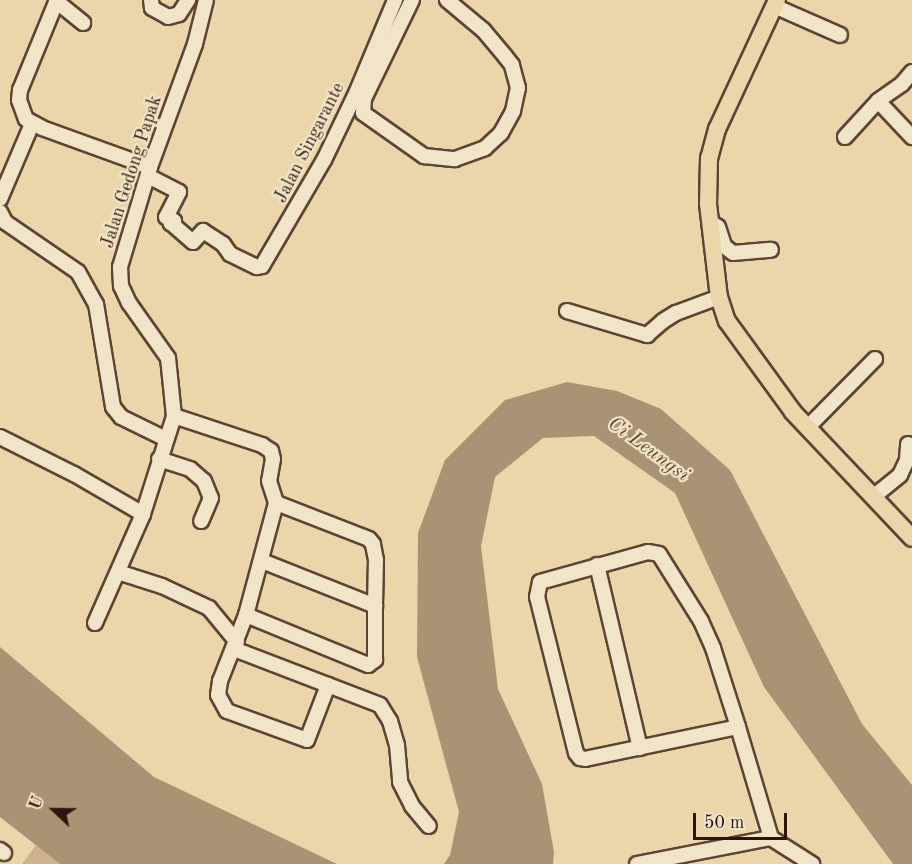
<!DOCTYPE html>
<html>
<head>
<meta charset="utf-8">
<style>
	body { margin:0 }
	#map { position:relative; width:912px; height:864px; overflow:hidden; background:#ebd5ab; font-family:"Old Standard TT",serif }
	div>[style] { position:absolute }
	.green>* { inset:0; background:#cbb48f }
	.water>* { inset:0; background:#aa9374 }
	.roads { filter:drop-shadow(2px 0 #5c4432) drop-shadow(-2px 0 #5c4432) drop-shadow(0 2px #5c4432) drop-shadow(0 -2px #5c4432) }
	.minor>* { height:14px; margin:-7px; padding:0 7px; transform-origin:7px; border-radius:7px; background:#f2e4c8 }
	.major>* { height:16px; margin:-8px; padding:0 8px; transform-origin:8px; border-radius:8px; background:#ebd5ab }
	span { translate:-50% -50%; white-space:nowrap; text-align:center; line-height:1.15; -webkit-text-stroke:4.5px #f2e4c8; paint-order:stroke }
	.street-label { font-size:18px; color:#2c1409 }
	.water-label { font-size:20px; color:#5e4734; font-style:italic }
	.north { position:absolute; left:24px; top:780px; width:60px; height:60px; -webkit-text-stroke:4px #f2e4c8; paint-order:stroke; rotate:292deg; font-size:16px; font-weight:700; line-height:24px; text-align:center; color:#2c1409 }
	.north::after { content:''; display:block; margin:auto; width:21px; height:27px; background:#2c1409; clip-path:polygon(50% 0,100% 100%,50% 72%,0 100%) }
	.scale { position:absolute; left:693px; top:813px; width:94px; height:27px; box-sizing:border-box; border:3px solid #2c1409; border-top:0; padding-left:8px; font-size:18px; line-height:21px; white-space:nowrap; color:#2c1409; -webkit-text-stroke:4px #f2e4c8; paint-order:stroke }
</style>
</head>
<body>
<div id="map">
	<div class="green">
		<div style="clip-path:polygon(36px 845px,60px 864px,22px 864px)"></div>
	</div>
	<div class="water">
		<div style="clip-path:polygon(567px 382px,617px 391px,661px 409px,730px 470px,862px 724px,912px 785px,912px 864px,893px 864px,764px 687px,675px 493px,594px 436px,543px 438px,495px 477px,481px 546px,498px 689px,542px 784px,554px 852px,553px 864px,444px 864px,450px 855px,459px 812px,417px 657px,418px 533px,445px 460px,505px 400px)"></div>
		<div style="clip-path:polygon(0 647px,154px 777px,337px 864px,60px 864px,0 817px)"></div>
	</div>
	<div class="roads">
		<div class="minor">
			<div style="left:57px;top:0;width:97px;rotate:112.3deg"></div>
			<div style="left:20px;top:90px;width:10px;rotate:96deg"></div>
			<div style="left:19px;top:100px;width:20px;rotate:70deg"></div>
			<div style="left:26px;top:119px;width:18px;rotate:29deg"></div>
			<div style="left:42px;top:128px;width:115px;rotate:19.9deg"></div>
			<div style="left:151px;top:0;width:8px;rotate:83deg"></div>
			<div style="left:152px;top:8px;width:18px;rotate:29deg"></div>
			<div style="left:168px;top:17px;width:11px;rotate:-15deg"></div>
			<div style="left:179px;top:14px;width:17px;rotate:-57deg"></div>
			<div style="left:412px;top:0;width:110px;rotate:115.9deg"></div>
			<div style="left:364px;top:99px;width:14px;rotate:94deg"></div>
			<div style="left:363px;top:113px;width:75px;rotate:35.2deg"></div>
			<div style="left:424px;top:156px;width:31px;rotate:6deg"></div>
			<div style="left:455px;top:159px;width:32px;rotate:-20deg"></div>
			<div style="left:485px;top:148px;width:22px;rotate:-43deg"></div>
			<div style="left:501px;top:133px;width:25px;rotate:-61deg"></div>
			<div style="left:513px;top:111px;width:24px;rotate:-78deg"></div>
			<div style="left:518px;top:88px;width:24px;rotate:-105deg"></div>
			<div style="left:512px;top:65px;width:11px;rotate:-128deg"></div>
			<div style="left:505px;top:56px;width:34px;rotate:-130deg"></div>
			<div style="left:483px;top:30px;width:47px;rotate:-140.2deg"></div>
			<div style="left:56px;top:1px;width:35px;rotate:39deg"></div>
			<div style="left:774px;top:6px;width:72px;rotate:23.7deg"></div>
			<div style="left:912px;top:72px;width:16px;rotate:130deg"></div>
			<div style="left:902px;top:84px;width:29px;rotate:145deg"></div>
			<div style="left:878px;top:101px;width:50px;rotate:46.6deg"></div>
			<div style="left:845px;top:137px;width:49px;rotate:-47.5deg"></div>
			<div style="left:148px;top:176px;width:35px;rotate:27deg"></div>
			<div style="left:179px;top:192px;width:28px;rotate:117deg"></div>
			<div style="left:166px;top:217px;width:9px;rotate:27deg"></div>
			<div style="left:174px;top:221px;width:4px;rotate:146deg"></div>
			<div style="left:171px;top:223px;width:29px;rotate:41deg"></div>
			<div style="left:193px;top:242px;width:15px;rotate:-48deg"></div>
			<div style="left:203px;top:231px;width:24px;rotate:33deg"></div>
			<div style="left:223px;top:244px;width:12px;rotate:55deg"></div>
			<div style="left:230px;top:254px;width:30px;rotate:26deg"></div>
			<div style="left:257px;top:267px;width:5px;rotate:-11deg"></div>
			<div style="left:262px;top:266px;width:123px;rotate:-59.7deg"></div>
			<div style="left:324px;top:160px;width:76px;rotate:-64.4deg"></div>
			<div style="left:357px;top:91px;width:99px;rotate:-67.3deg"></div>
			<div style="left:0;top:199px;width:82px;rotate:-66.9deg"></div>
			<div style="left:0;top:212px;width:11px;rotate:63deg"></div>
			<div style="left:5px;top:222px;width:88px;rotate:34.4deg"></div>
			<div style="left:78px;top:272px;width:37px;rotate:61deg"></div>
			<div style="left:96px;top:304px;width:104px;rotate:80.6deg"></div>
			<div style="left:113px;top:407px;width:13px;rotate:51deg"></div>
			<div style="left:121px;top:417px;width:50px;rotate:26.1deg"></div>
			<div style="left:710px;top:222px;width:9px;rotate:32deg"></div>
			<div style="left:718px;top:227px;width:20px;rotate:72deg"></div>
			<div style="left:724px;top:246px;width:11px;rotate:38deg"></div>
			<div style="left:733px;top:253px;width:38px;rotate:-5deg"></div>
			<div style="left:567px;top:311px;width:84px;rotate:16.7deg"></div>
			<div style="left:647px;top:335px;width:21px;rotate:-41deg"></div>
			<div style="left:663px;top:321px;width:15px;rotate:-32deg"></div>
			<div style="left:676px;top:313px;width:46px;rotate:-20.4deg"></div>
			<div style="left:174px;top:416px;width:93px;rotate:18.2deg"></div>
			<div style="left:262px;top:445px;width:11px;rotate:34deg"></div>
			<div style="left:271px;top:451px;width:8px;rotate:76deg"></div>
			<div style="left:273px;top:459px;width:22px;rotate:100deg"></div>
			<div style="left:269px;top:481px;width:23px;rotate:72deg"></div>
			<div style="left:276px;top:503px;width:116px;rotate:105deg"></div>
			<div style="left:246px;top:615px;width:132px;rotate:22.3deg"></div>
			<div style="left:368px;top:665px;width:9px;rotate:-36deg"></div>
			<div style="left:375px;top:660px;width:54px;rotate:-90deg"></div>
			<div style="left:807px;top:428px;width:97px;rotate:-45.4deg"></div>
			<div style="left:0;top:437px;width:83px;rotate:26.6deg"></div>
			<div style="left:74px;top:474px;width:80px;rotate:30.1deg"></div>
			<div style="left:159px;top:459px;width:33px;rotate:18deg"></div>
			<div style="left:190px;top:469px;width:18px;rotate:41deg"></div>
			<div style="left:204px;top:481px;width:18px;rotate:68deg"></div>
			<div style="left:211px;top:498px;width:25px;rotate:113deg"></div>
			<div style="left:873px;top:497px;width:35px;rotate:-39deg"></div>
			<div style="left:900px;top:475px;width:17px;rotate:-65deg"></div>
			<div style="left:907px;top:460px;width:16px;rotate:-86deg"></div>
			<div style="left:262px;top:561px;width:122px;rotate:21.7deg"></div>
			<div style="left:375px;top:606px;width:46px;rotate:-88.8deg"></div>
			<div style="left:376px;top:560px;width:16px;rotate:-101deg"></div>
			<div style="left:373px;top:544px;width:6px;rotate:-129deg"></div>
			<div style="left:369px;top:539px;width:100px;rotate:-158.8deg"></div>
			<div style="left:597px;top:565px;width:188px;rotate:76.8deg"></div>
			<div style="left:118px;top:572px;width:46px;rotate:17.7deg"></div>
			<div style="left:162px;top:586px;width:52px;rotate:25.1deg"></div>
			<div style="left:209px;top:608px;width:44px;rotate:50.5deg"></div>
			<div style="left:246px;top:615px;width:71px;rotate:111.5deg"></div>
			<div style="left:220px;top:681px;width:14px;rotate:98deg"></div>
			<div style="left:218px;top:695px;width:18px;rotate:61deg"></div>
			<div style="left:227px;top:711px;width:85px;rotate:19.9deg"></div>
			<div style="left:307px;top:740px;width:59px;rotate:-69.1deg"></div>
			<div style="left:95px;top:623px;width:119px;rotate:-66.2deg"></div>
			<div style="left:143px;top:514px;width:103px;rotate:-72.4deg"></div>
			<div style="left:174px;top:416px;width:58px;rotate:-95.9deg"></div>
			<div style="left:168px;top:358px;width:67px;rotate:-125.3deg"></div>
			<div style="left:129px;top:303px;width:19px;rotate:-115deg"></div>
			<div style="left:121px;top:286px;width:19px;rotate:-93deg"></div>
			<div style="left:120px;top:267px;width:104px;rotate:-73.3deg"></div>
			<div style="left:150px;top:167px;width:131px;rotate:-69.9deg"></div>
			<div style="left:195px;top:44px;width:45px;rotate:-76deg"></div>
			<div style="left:234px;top:649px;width:156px;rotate:21deg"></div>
			<div style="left:380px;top:705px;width:19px;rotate:58deg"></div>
			<div style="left:390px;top:721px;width:25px;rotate:74deg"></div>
			<div style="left:397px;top:745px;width:37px;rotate:85deg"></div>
			<div style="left:400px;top:782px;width:27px;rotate:63deg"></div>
			<div style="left:412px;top:806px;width:26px;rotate:50deg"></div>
			<div style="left:738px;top:727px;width:156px;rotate:168.2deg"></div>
			<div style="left:585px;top:759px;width:5px;rotate:-169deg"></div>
			<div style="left:580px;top:758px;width:6px;rotate:-129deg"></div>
			<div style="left:576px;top:753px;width:161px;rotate:-104deg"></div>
			<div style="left:537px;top:597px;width:15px;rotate:-79deg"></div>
			<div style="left:540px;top:582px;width:112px;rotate:-15.5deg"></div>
			<div style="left:648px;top:552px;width:11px;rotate:10deg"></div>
			<div style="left:659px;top:554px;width:79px;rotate:57.9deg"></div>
			<div style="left:701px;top:621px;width:30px;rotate:66deg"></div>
			<div style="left:713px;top:648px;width:83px;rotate:72.4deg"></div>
			<div style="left:738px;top:727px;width:116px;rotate:73.4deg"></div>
			<div style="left:771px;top:838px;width:49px;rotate:32.4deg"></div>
			<div style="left:0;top:850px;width:5px;rotate:37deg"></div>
			<div style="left:637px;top:864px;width:136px;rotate:-11deg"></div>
		</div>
		<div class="major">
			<div style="left:777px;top:0;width:142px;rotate:114.9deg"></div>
			<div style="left:717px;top:129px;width:30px;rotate:105deg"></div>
			<div style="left:709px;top:158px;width:46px;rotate:91.2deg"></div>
			<div style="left:708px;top:204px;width:94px;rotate:83.3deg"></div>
			<div style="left:719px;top:297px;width:25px;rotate:72deg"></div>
			<div style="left:727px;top:321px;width:112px;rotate:54deg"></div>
			<div style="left:793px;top:412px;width:173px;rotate:46.6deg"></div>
		</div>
	</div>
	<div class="street-label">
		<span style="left:310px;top:143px;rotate:-63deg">Jalan Singarante</span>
		<span style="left:132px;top:172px;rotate:-72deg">Jalan Gedong Papak</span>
	</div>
	<div class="water-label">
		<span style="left:648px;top:450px;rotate:36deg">Ci Leungsi</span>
	</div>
	<div class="north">U</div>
	<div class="scale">50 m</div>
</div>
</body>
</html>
